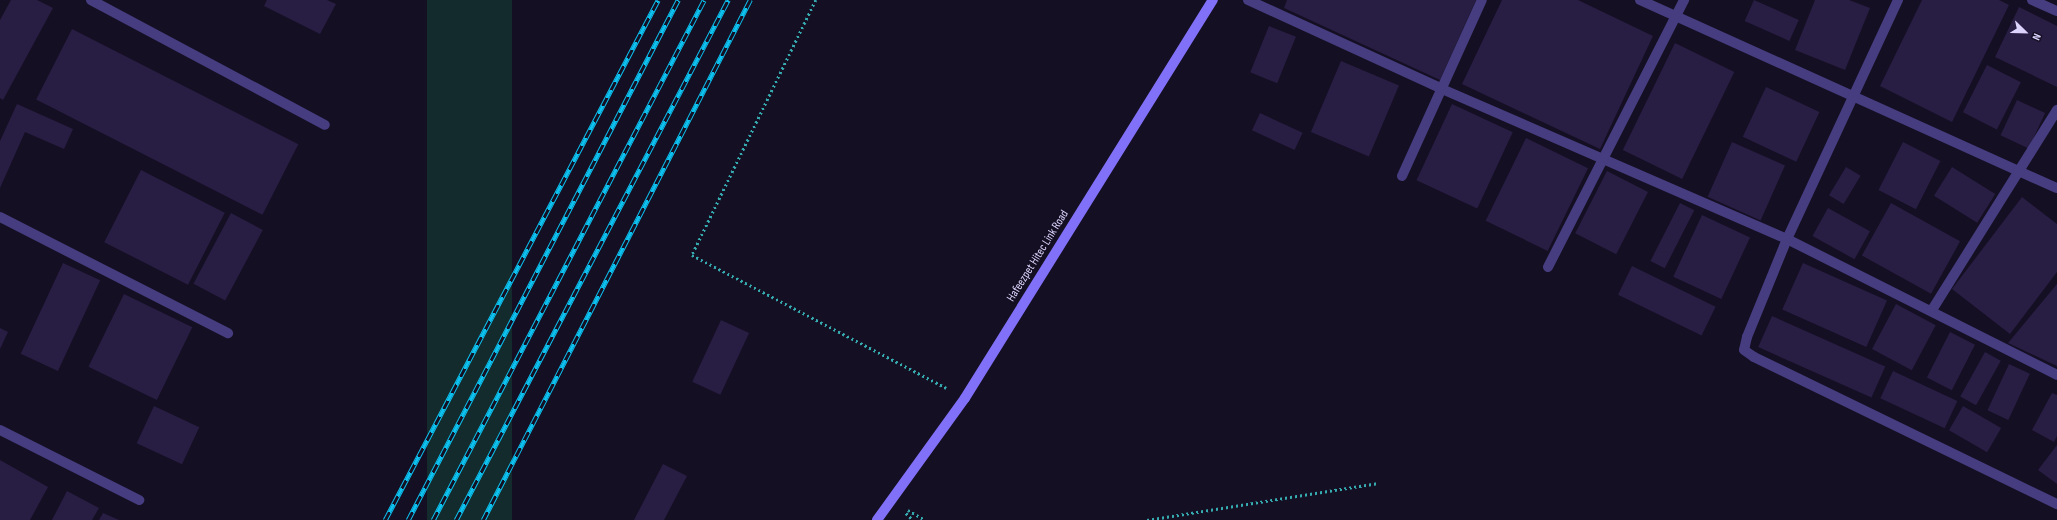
<!DOCTYPE html>
<html>
<head>
<meta charset="utf-8">
<style>
	body { margin:0 }
	#map { position:relative; width:2057px; height:520px; overflow:hidden; background:#150f23; font-family:"Sofia Sans Condensed",sans-serif }
	div>[style] { position:absolute }
	.green>* { inset:0; background:#132b2d; transform-origin:0 0 }
	.building>* { inset:0; background:#281d43; transform-origin:0 0 }
	.path>* { height:2.5px; margin-top:-1.25px; transform-origin:0; background:repeating-linear-gradient(90deg,#35abb0 0 2px,transparent 0 5px) }
	.minor>* { height:10px; margin:-5px; padding:0 5px; transform-origin:5px; border-radius:5px; background:#463d80 }
	.secondary>* { height:10px; margin:-5px; padding:0 5px; transform-origin:5px; border-radius:5px; background:#8170f8 }
	.rail>* { height:4.5px; margin-top:-2.25px; transform-origin:0; background:repeating-linear-gradient(90deg,#150f23 0 9px,#0cc2f1 0 18px); box-sizing:border-box; border-block:1px solid #0cc2f1 }
	span { translate:-50% -50%; white-space:nowrap; text-align:center; line-height:1.15; -webkit-text-stroke:3.5px #150f23; paint-order:stroke }
	.street-label { font-size:12px; color:#ddd4fd }
	.north { position:absolute; left:2005px; top:12px; width:40px; height:40px; -webkit-text-stroke:3px #150f23; paint-order:stroke; rotate:113deg; font-size:11px; font-weight:700; line-height:16px; text-align:center; color:#ddd4fd }
	.north::after { content:''; display:block; margin:auto; width:14px; height:18px; background:#ddd4fd; clip-path:polygon(50% 0,100% 100%,50% 72%,0 100%) }
</style>
</head>
<body>
<div id="map">
	<div class="green">
		<div style="left:427px;top:0;width:85px;height:589px"></div>
	</div>
	<div class="building">
		<div style="clip-path:polygon(11px 0,37px 0,53px 8px,3px 100px,0 98px,0 20px)"></div>
		<div style="clip-path:polygon(267px 0,327px 0,336px 4px,320px 34px,264px 6px)"></div>
		<div style="clip-path:polygon(1287px 0,1476px 0,1440px 80px,1284px 8px)"></div>
		<div style="clip-path:polygon(1502px 0,1578px 0,1653px 36px,1600px 149px,1462px 84px)"></div>
		<div style="left:1754px;top:0;width:49px;height:23px;rotate:24deg"></div>
		<div style="clip-path:polygon(1815px 0,1849px 0,1870px 8px,1845px 70px,1795px 50px)"></div>
		<div style="clip-path:polygon(1922px 0,1999px 0,2009px 5px,1952px 122px,1880px 86px)"></div>
		<div style="clip-path:polygon(2019px 7px,2057px 26px,2057px 87px,1995px 57px)"></div>
		<div style="left:1269px;top:26px;width:29px;height:50px;rotate:22deg"></div>
		<div style="left:72px;top:29px;width:254px;height:79px;rotate:27deg"></div>
		<div style="left:1675px;top:43px;width:66px;height:119px;rotate:26deg"></div>
		<div style="left:1341px;top:61px;width:63px;height:77px;rotate:23deg"></div>
		<div style="left:1987px;top:65px;width:38px;height:53px;rotate:27deg"></div>
		<div style="left:1766px;top:87px;width:59px;height:55px;rotate:25deg"></div>
		<div style="left:2017px;top:100px;width:31px;height:39px;rotate:25deg"></div>
		<div style="clip-path:polygon(17px 104px,73px 129px,64px 149px,25px 132px,0 188px,0 141px)"></div>
		<div style="left:1452px;top:104px;width:67px;height:84px;rotate:25deg"></div>
		<div style="left:1260px;top:113px;width:47px;height:19px;rotate:25deg"></div>
		<div style="left:1526px;top:138px;width:69px;height:92px;rotate:26deg"></div>
		<div style="left:1732px;top:142px;width:58px;height:60px;rotate:24deg"></div>
		<div style="left:1903px;top:142px;width:42px;height:54px;rotate:27deg"></div>
		<div style="left:1846px;top:167px;width:17px;height:33px;rotate:31deg"></div>
		<div style="left:1952px;top:167px;width:51px;height:34px;rotate:32deg"></div>
		<div style="left:141px;top:170px;width:94px;height:81px;rotate:27deg"></div>
		<div style="left:1607px;top:171px;width:46px;height:70px;rotate:27deg"></div>
		<div style="clip-path:polygon(2022px 197px,2057px 224px,2057px 272px,2010px 334px,1952px 289px)"></div>
		<div style="left:1680px;top:203px;width:16px;height:65px;rotate:27deg"></div>
		<div style="left:1891px;top:203px;width:79px;height:60px;rotate:29deg"></div>
		<div style="left:1828px;top:208px;width:48px;height:32px;rotate:29deg"></div>
		<div style="left:231px;top:213px;width:36px;height:80px;rotate:28deg"></div>
		<div style="left:1702px;top:215px;width:53px;height:68px;rotate:25deg"></div>
		<div style="left:63px;top:263px;width:41px;height:100px;rotate:25deg"></div>
		<div style="left:1803px;top:263px;width:92px;height:51px;rotate:24deg"></div>
		<div style="left:1632px;top:266px;width:93px;height:32px;rotate:26deg"></div>
		<div style="clip-path:polygon(2057px 284px,2057px 366px,2008px 343px)"></div>
		<div style="left:124px;top:294px;width:76px;height:81px;rotate:26deg"></div>
		<div style="left:1896px;top:304px;width:45px;height:51px;rotate:28deg"></div>
		<div style="left:1772px;top:316px;width:124px;height:34px;rotate:24deg"></div>
		<div style="left:721px;top:320px;width:31px;height:68px;rotate:25deg"></div>
		<div style="clip-path:polygon(0 328px,8px 332px,0 349px)"></div>
		<div style="left:1950px;top:332px;width:28px;height:51px;rotate:27deg"></div>
		<div style="left:1985px;top:352px;width:18px;height:51px;rotate:29deg"></div>
		<div style="left:2009px;top:364px;width:23px;height:51px;rotate:25deg"></div>
		<div style="left:1893px;top:371px;width:71px;height:30px;rotate:25deg"></div>
		<div style="clip-path:polygon(2052px 393px,2057px 395px,2057px 436px,2054px 442px,2032px 430px)"></div>
		<div style="left:154px;top:406px;width:50px;height:41px;rotate:25deg"></div>
		<div style="left:1963px;top:406px;width:44px;height:28px;rotate:30deg"></div>
		<div style="clip-path:polygon(2057px 445px,2057px 484px,2038px 470px)"></div>
		<div style="clip-path:polygon(0 460px,48px 487px,30px 520px,0 520px)"></div>
		<div style="clip-path:polygon(663px 464px,687px 476px,664px 520px,634px 520px)"></div>
		<div style="clip-path:polygon(67px 491px,99px 508px,92px 520px,52px 520px)"></div>
		<div style="clip-path:polygon(103px 513px,119px 520px,99px 520px)"></div>
	</div>
	<div class="path">
		<div style="left:816px;top:0;width:284px;rotate:115.9deg"></div>
		<div style="left:692px;top:255px;width:287px;rotate:27.6deg"></div>
		<div style="left:908px;top:510px;width:20px;rotate:30deg"></div>
		<div style="left:906px;top:513px;width:10px;rotate:45deg"></div>
		<div style="left:1147px;top:520px;width:233px;rotate:-9.1deg"></div>
	</div>
	<div class="minor">
		<div style="left:91px;top:0;width:265px;rotate:28.1deg"></div>
		<div style="left:1248px;top:0;width:213px;rotate:24.6deg"></div>
		<div style="left:1442px;top:89px;width:376px;rotate:23.5deg"></div>
		<div style="left:1787px;top:239px;width:302px;rotate:26.7deg"></div>
		<div style="left:1640px;top:0;width:457px;rotate:24.3deg"></div>
		<div style="left:1898px;top:0;width:264px;rotate:114.9deg"></div>
		<div style="left:1787px;top:239px;width:106px;rotate:112.2deg"></div>
		<div style="left:1747px;top:337px;width:13px;rotate:103deg"></div>
		<div style="left:1744px;top:350px;width:12px;rotate:35deg"></div>
		<div style="left:1754px;top:357px;width:337px;rotate:25.9deg"></div>
		<div style="left:2032px;top:0;width:27px;rotate:24deg"></div>
		<div style="left:1402px;top:176px;width:193px;rotate:-65.6deg"></div>
		<div style="left:0;top:217px;width:256px;rotate:27deg"></div>
		<div style="left:1548px;top:267px;width:300px;rotate:-63deg"></div>
		<div style="left:1932px;top:310px;width:236px;rotate:-58deg"></div>
		<div style="left:0;top:430px;width:156px;rotate:26.7deg"></div>
	</div>
	<div class="secondary">
		<div style="left:877px;top:520px;width:150px;rotate:-54.2deg"></div>
		<div style="left:965px;top:398px;width:469px;rotate:-58.1deg"></div>
	</div>
	<div class="rail">
		<div style="left:385px;top:520px;width:587px;rotate:-62.3deg"></div>
		<div style="left:408px;top:520px;width:586px;rotate:-62.56deg"></div>
		<div style="left:433px;top:520px;width:586px;rotate:-62.47deg"></div>
		<div style="left:456px;top:520px;width:587px;rotate:-62.39deg"></div>
		<div style="left:483px;top:520px;width:585px;rotate:-62.82deg"></div>
	</div>
	<div class="street-label">
		<span style="left:1038px;top:256px;rotate:-58deg">Hafeezpet Hitec Link Road</span>
	</div>
	<div class="north">N</div>
</div>
</body>
</html>
